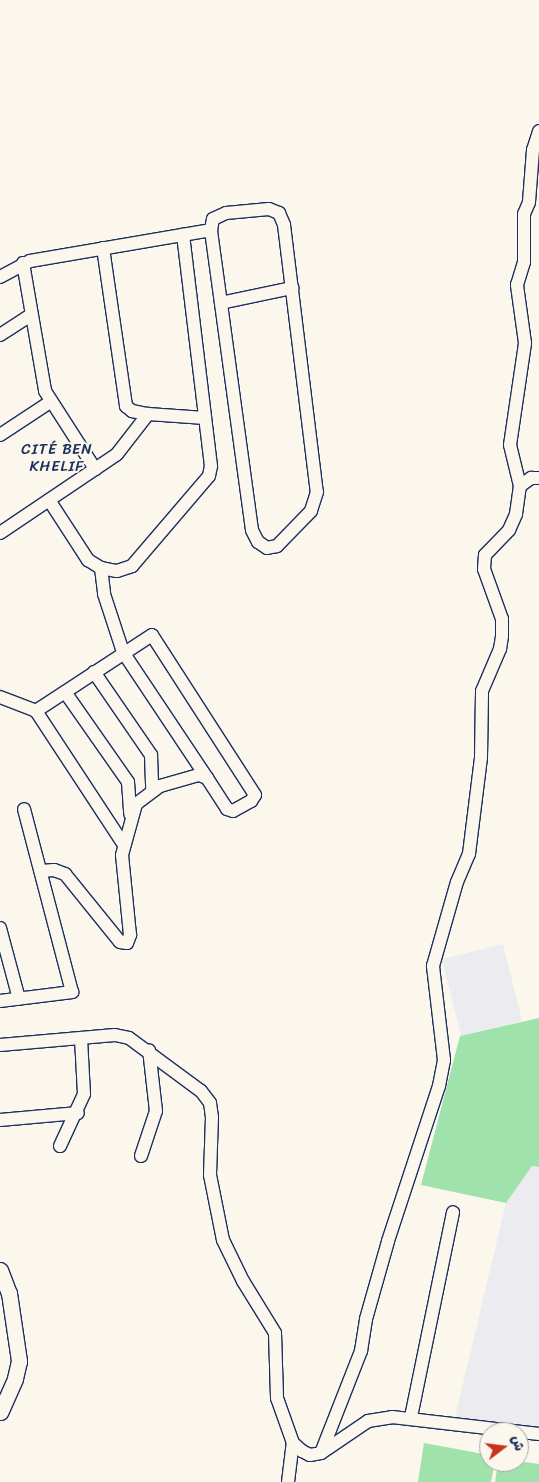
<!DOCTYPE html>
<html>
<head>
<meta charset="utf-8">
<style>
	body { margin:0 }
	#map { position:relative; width:539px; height:1482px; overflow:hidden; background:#fbf7ec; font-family:Sriracha,"Playpen Sans Arabic",sans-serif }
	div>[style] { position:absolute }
	.built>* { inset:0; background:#ececf0; transform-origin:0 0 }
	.green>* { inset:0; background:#a0e2ac }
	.roads { filter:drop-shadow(1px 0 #1b2f5e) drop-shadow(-1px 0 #1b2f5e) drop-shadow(0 1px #1b2f5e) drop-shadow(0 -1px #1b2f5e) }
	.minor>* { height:12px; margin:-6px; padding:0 6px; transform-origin:6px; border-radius:6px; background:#fbf7ec }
	.major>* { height:15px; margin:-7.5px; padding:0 7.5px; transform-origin:7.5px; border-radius:7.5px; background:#fbf7ec }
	span { translate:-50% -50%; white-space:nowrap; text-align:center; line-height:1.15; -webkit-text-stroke:4px #fbf7ec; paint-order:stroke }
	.neighbourhood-label { font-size:15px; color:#1b2f5e; letter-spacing:1px }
	.north { position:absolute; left:479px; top:1422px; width:50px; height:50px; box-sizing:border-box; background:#fbf7ec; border:1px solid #a1a7b3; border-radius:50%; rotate:75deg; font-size:14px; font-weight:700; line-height:20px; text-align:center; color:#1b2f5e }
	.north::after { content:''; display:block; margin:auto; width:18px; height:22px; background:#c8321e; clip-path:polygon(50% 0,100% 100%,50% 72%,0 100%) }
</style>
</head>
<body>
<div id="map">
	<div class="built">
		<div style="left:503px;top:944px;width:79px;height:63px;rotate:76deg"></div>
		<div style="clip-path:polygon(532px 1166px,539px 1167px,539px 1427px,455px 1417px,506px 1203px)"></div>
	</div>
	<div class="green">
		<div style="clip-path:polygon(539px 1018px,539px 1167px,532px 1166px,506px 1203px,421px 1185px,460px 1036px)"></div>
		<div style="clip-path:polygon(424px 1443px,489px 1455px,489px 1462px,495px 1462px,491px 1482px,418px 1482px)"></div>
		<div style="clip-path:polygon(519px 1461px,539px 1464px,539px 1482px,495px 1482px,498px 1462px)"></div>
	</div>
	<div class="roads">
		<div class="minor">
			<div style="left:269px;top:209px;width:11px;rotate:22deg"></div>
			<div style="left:279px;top:213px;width:13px;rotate:67deg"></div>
			<div style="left:284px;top:225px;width:269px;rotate:83deg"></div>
			<div style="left:317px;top:492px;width:20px;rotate:108deg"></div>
			<div style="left:311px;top:511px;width:49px;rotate:134.2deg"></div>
			<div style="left:277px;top:546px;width:10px;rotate:169deg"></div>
			<div style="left:267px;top:548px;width:11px;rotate:-146deg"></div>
			<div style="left:258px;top:542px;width:13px;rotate:-117deg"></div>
			<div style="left:252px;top:530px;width:303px;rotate:-97.8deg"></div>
			<div style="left:211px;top:230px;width:11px;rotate:-80deg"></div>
			<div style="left:213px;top:219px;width:14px;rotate:-25deg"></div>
			<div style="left:226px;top:213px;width:43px;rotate:-5.3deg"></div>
			<div style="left:103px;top:248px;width:160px;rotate:81.7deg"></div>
			<div style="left:126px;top:406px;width:8px;rotate:40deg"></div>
			<div style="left:132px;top:411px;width:16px;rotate:11deg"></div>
			<div style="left:148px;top:414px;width:57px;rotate:4deg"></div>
			<div style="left:23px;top:263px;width:130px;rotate:80.2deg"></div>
			<div style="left:45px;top:391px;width:93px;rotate:57.3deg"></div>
			<div style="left:0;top:277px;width:34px;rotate:-28deg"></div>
			<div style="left:30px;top:261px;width:184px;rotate:-9.7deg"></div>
			<div style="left:221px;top:303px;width:73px;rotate:-11.9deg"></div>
			<div style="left:0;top:335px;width:37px;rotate:-33deg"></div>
			<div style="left:0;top:435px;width:60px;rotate:-33.4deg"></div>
			<div style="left:520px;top:486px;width:42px;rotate:-103.7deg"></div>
			<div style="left:510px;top:445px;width:103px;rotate:-81.6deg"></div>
			<div style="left:525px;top:343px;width:59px;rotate:-97.9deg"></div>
			<div style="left:517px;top:285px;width:24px;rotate:-73deg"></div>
			<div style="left:524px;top:262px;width:48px;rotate:-90deg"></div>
			<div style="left:524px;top:214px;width:13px;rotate:-67deg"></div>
			<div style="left:529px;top:202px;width:52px;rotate:-85.6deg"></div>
			<div style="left:533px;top:150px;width:20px;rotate:-72deg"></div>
			<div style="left:49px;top:500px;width:72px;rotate:57deg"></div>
			<div style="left:88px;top:560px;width:15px;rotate:32deg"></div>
			<div style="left:101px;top:568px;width:16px;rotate:11deg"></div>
			<div style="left:117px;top:571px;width:16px;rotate:-18deg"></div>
			<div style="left:132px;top:566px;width:118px;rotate:-49.5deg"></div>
			<div style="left:209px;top:476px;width:10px;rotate:-79deg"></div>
			<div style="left:211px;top:466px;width:233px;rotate:-96.9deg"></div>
			<div style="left:0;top:533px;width:141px;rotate:-34deg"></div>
			<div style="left:117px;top:454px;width:51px;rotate:-52.2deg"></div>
			<div style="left:101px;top:568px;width:26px;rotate:83deg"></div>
			<div style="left:104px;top:594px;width:61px;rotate:71.9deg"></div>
			<div style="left:123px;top:652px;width:151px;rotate:56.3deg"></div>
			<div style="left:94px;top:672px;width:101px;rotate:55.5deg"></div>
			<div style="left:151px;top:755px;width:35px;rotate:88deg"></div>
			<div style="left:65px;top:692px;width:110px;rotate:55deg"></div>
			<div style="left:128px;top:782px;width:32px;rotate:86deg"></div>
			<div style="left:0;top:697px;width:39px;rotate:21deg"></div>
			<div style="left:41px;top:871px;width:13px;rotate:-4deg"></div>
			<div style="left:54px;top:870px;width:12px;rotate:20deg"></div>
			<div style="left:65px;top:874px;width:87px;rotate:51deg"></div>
			<div style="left:120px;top:942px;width:7px;rotate:8deg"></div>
			<div style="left:127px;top:943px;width:9px;rotate:-69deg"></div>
			<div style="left:130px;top:935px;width:80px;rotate:-95.7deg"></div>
			<div style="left:122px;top:855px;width:53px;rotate:-74.6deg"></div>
			<div style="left:136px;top:804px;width:30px;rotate:-37deg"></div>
			<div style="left:160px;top:786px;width:41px;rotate:-15.8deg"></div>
			<div style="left:199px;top:775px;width:9px;rotate:21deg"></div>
			<div style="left:207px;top:778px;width:37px;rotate:57deg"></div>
			<div style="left:227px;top:809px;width:6px;rotate:18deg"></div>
			<div style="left:233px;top:811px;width:21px;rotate:-29deg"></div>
			<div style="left:251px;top:801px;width:7px;rotate:-56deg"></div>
			<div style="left:255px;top:795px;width:190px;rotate:-122.8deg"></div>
			<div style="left:152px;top:635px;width:139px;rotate:146.8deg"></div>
			<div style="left:36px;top:711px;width:160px;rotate:56.7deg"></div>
			<div style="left:0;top:928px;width:73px;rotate:75deg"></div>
			<div style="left:0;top:1001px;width:73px;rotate:-7.1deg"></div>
			<div style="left:72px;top:992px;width:189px;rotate:-104.7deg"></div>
			<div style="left:0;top:1045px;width:115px;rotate:-5deg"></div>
			<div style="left:115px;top:1035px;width:14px;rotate:12deg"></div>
			<div style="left:129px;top:1038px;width:89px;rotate:36.4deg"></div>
			<div style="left:201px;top:1091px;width:15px;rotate:53deg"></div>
			<div style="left:210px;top:1103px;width:14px;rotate:82deg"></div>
			<div style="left:212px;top:1117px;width:58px;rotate:92deg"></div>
			<div style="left:210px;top:1175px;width:66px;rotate:78.7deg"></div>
			<div style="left:223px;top:1240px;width:46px;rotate:64deg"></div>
			<div style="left:243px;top:1281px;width:61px;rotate:58.4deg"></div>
			<div style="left:275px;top:1333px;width:65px;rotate:88.2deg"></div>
			<div style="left:277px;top:1398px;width:48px;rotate:70.4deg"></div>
			<div style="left:293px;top:1443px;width:12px;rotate:42deg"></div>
			<div style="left:302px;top:1451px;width:9px;rotate:27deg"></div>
			<div style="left:310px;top:1455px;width:11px;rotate:-10deg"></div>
			<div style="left:321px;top:1453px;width:57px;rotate:-34.2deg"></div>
			<div style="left:368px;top:1421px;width:24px;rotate:-9deg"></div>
			<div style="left:392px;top:1417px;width:148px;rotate:6.6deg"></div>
			<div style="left:0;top:1120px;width:78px;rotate:-5.1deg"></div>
			<div style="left:60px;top:1146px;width:57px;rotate:-65.2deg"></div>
			<div style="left:84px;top:1094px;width:55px;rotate:-93.1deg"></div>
			<div style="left:141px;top:1156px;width:47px;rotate:-71.6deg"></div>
			<div style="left:156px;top:1111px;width:61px;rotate:-96.5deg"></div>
			<div style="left:411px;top:1417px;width:209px;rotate:-78.4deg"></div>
			<div style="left:321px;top:1453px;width:110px;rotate:-68.6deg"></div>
			<div style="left:361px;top:1351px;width:32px;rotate:-81deg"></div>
			<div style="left:366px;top:1319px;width:81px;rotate:-74.2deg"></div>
			<div style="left:388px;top:1241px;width:163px;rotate:-71.8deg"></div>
			<div style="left:439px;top:1086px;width:26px;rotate:-79deg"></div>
			<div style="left:444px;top:1060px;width:95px;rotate:-96.7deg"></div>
			<div style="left:433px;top:966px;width:87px;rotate:-74.1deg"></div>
			<div style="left:457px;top:882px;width:30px;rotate:-67deg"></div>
			<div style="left:469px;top:854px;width:98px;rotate:-82.9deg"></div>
			<div style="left:481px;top:757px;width:66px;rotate:-89.1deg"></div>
			<div style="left:482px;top:691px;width:46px;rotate:-66.8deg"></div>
			<div style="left:500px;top:649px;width:13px;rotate:-81deg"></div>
			<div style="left:502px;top:636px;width:17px;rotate:-90deg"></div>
			<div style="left:502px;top:619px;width:53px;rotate:-109.8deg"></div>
			<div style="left:484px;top:569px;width:14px;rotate:-86deg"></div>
			<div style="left:485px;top:555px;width:35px;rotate:-46deg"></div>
			<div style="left:509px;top:530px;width:17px;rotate:-66deg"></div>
			<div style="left:516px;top:514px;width:28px;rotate:-82deg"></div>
			<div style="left:520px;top:486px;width:14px;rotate:-36deg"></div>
			<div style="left:531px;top:478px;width:8px"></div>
			<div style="left:288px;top:1482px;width:39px;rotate:-83deg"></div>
		</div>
		<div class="major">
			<div style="left:0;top:1270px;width:25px;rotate:69deg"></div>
			<div style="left:9px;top:1293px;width:69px;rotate:81.6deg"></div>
			<div style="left:19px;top:1361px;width:18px;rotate:103deg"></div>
			<div style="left:15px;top:1379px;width:36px;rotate:114deg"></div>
		</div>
	</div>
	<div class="neighbourhood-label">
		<span style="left:57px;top:458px">CITÉ BEN<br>KHELIF</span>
	</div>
	<div class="north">ش</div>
</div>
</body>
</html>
